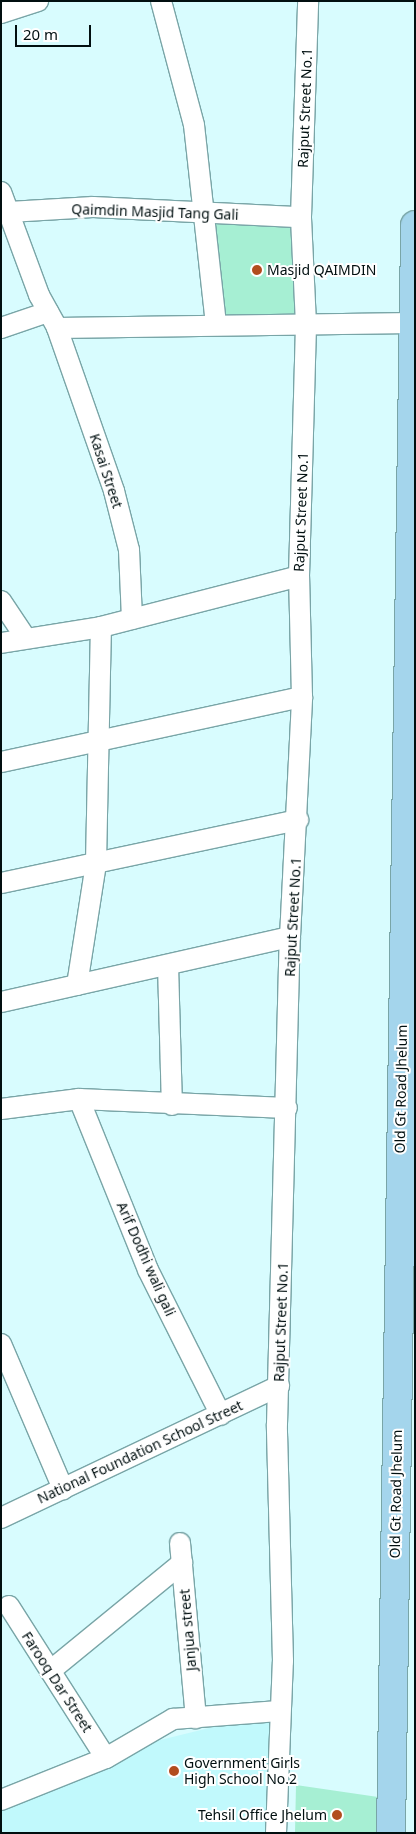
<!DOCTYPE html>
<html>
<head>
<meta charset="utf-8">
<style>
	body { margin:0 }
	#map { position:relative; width:416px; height:1834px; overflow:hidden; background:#d8fcfe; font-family:"Noto Sans",sans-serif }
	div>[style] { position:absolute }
	.built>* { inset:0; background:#c1f9fc }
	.building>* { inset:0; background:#a6efd3 }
	.roads { filter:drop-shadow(1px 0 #79a5a7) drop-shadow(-1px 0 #79a5a7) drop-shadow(0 1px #79a5a7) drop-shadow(0 -1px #79a5a7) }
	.minor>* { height:20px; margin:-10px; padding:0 10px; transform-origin:10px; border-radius:10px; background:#fff }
	.primary>* { height:28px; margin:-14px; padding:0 14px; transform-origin:14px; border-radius:14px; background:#a4d5ec }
	.dots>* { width:14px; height:14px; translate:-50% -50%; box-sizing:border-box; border:2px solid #fff; border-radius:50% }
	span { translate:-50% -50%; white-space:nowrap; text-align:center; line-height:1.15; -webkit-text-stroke:4px #fff; paint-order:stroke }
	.street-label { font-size:14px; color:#010f10 }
	.poi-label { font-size:14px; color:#010f10 }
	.left { translate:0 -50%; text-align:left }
	.right { translate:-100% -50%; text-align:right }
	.frame { position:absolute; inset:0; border:2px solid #010f10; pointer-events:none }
	.scale { position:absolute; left:15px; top:25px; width:76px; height:22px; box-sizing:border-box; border:2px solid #010f10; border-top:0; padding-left:6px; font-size:15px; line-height:18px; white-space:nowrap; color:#010f10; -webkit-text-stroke:4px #fff; paint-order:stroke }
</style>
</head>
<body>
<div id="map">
	<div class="built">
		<div style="clip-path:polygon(279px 1711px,276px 1833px,1px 1833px,1px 1800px,152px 1742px)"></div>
	</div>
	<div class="building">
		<div style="clip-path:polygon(202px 214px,301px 217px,306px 324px,216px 325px)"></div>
		<div style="clip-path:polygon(296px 1785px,378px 1797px,379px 1833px,295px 1833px)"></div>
	</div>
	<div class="roads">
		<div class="minor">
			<div style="left:161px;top:1px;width:128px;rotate:75.1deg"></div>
			<div style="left:194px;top:125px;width:201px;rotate:83.7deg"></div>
			<div style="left:1px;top:13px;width:39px;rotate:-18deg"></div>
			<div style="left:1px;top:192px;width:110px;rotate:69.7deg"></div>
			<div style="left:39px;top:295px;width:38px;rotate:61deg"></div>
			<div style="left:57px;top:328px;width:356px;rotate:-0.8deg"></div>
			<div style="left:9px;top:212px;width:84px;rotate:-3.4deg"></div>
			<div style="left:93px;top:207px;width:208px;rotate:2.8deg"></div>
			<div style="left:1px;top:328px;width:50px;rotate:-18.8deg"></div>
			<div style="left:57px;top:328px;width:173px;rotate:70.7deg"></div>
			<div style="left:114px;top:491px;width:61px;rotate:75.7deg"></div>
			<div style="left:129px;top:550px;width:69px;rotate:87.5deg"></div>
			<div style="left:1px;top:601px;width:43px;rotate:56.3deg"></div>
			<div style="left:1px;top:643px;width:101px;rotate:-9.1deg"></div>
			<div style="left:101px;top:627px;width:204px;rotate:-14.4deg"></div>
			<div style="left:1px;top:762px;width:308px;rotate:-12.2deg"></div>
			<div style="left:1px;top:883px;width:304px;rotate:-12deg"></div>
			<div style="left:168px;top:965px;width:140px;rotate:88.4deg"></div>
			<div style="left:77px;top:985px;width:123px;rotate:-81.1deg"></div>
			<div style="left:96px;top:863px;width:236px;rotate:-88.8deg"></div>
			<div style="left:1px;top:1002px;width:296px;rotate:-12.7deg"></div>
			<div style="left:79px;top:1099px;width:184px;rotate:68deg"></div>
			<div style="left:148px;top:1270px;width:162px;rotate:63.3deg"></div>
			<div style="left:1px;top:1109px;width:79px;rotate:-7.3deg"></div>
			<div style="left:79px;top:1099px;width:208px;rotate:2.5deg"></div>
			<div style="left:1px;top:1344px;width:158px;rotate:66.8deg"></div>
			<div style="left:1px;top:1518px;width:308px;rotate:-25.4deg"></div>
			<div style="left:180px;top:1543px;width:176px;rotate:84.8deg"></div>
			<div style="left:9px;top:1606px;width:180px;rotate:57.5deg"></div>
			<div style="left:50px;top:1671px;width:171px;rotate:-39.3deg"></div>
			<div style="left:1px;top:1800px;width:113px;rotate:-21.8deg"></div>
			<div style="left:106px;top:1758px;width:78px;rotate:-30.2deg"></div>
			<div style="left:173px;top:1719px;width:106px;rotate:-4.3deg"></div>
			<div style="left:276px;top:1833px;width:172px;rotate:-87.7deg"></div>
			<div style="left:283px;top:1661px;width:237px;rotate:-91.5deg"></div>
			<div style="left:277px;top:1424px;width:487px;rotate:-88.5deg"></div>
			<div style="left:290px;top:937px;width:240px;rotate:-87.1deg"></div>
			<div style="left:302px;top:697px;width:121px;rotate:-91.4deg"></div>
			<div style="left:299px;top:576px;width:252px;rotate:-88.4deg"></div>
			<div style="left:306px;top:324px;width:107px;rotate:-92.7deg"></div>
			<div style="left:301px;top:217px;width:216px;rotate:-88.1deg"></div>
		</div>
		<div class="primary">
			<div style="left:391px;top:1833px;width:1608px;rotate:-89.14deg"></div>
		</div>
	</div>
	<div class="dots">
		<div style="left:257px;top:270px;background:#b24d1f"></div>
		<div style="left:174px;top:1771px;background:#b24d1f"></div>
		<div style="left:337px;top:1815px;background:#b24d1f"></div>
	</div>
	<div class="street-label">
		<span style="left:305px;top:108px;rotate:-88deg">Rajput Street No.1</span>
		<span style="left:155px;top:212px;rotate:2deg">Qaimdin Masjid Tang Gali</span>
		<span style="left:106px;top:471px;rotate:72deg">Kasai Street</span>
		<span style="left:301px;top:512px;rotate:-88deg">Rajput Street No.1</span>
		<span style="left:293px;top:917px;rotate:-87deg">Rajput Street No.1</span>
		<span style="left:401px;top:1089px;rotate:-89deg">Old Gt Road Jhelum</span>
		<span style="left:146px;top:1259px;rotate:66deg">Arif Dodhi wali gali</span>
		<span style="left:281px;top:1322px;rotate:-88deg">Rajput Street No.1</span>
		<span style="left:140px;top:1452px;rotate:-25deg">National Foundation School Street</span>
		<span style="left:396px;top:1494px;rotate:-89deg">Old Gt Road Jhelum</span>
		<span style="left:188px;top:1630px;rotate:-95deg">Janjua street</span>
		<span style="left:57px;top:1682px;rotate:57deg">Farooq Dar Street</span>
	</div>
	<div class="poi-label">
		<span class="left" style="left:267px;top:270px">Masjid QAIMDIN</span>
		<span class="left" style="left:184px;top:1771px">Government Girls<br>High School No.2</span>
		<span class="right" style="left:327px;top:1815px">Tehsil Office Jhelum</span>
	</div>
	<div class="frame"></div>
	<div class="scale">20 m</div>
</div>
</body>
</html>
